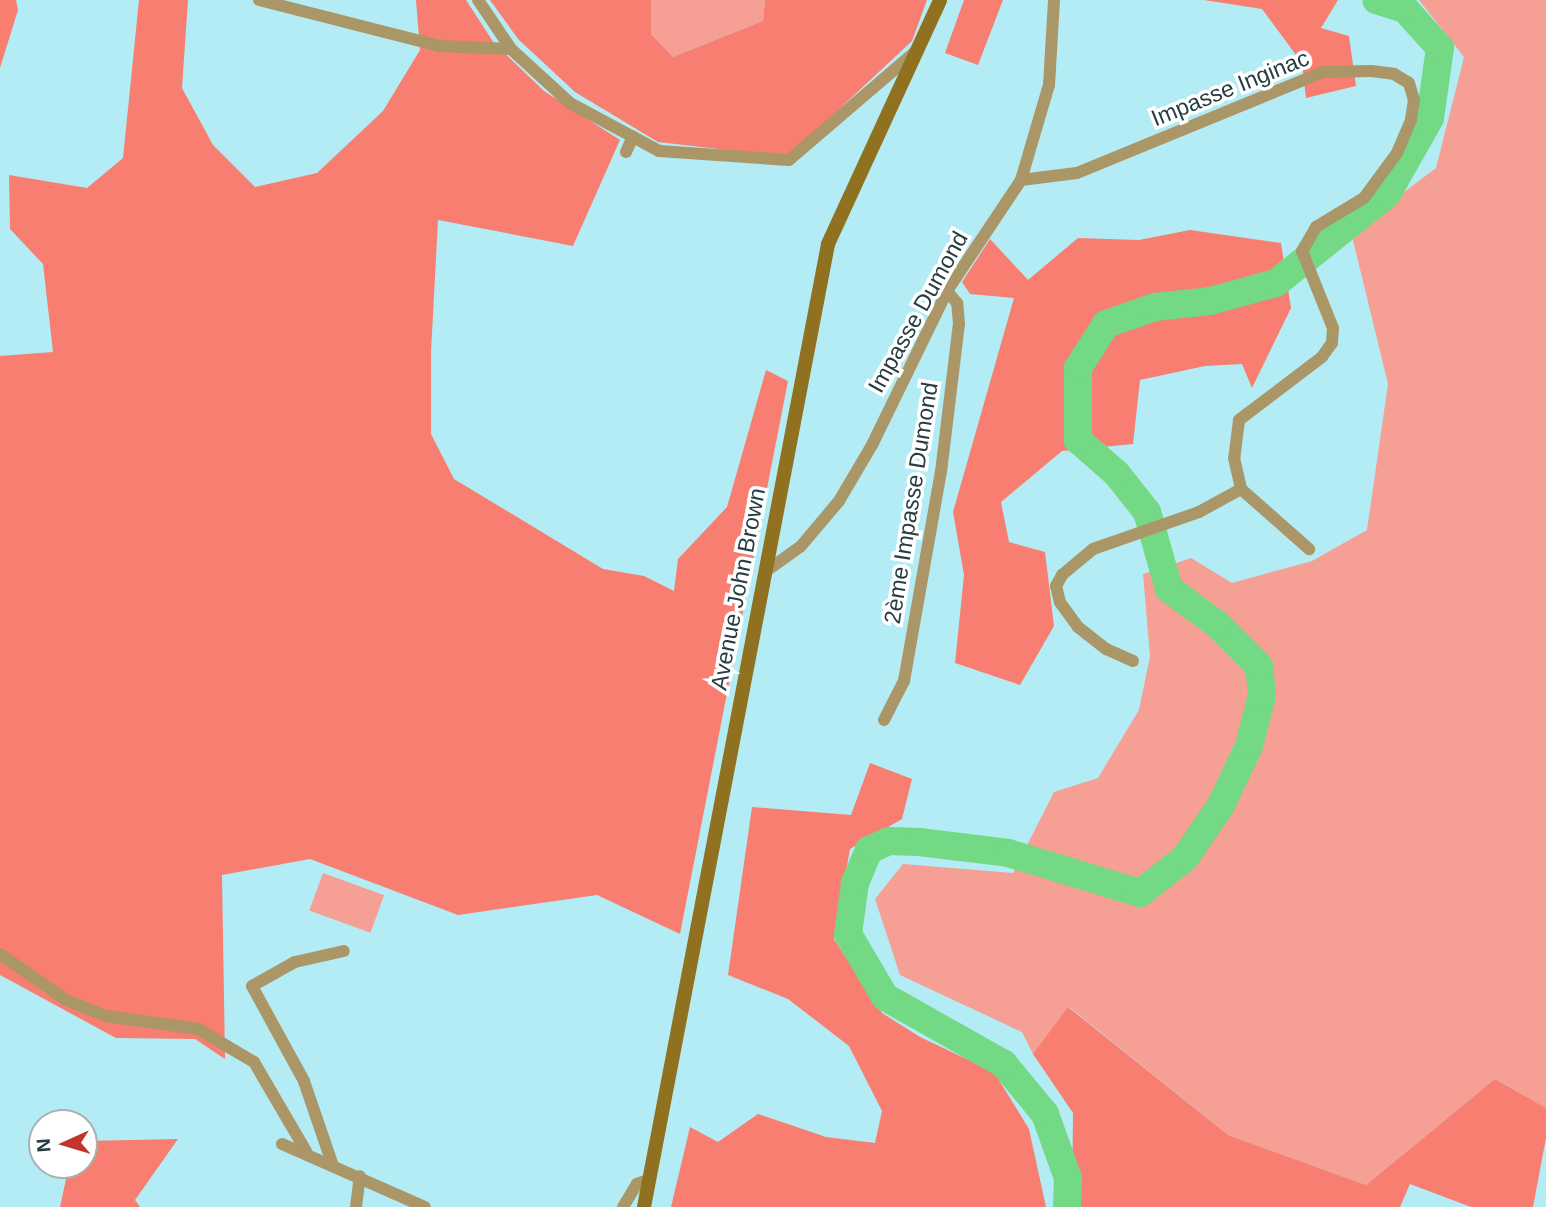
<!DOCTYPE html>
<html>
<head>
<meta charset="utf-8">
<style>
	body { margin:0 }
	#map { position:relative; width:1546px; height:1207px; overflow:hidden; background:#b3ecf5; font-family:Helvetica,sans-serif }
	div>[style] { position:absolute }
	.green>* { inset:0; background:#f69f94; transform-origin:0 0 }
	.forest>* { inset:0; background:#f87e71 }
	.river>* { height:28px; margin:-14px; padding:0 14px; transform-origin:14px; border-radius:14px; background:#74d984 }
	.street>* { height:12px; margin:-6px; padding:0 6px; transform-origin:6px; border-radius:6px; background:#aa9667 }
	.secondary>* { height:14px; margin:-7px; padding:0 7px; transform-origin:7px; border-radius:7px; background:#8f711f }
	span { translate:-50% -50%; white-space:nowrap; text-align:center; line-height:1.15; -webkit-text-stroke:7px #fff; paint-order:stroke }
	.street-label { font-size:23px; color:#263d41 }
	.north { position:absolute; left:28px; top:1109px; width:70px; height:70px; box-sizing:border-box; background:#fff; border:2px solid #a8b1b3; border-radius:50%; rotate:266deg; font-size:19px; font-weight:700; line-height:28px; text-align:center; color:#263d41 }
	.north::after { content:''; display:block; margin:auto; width:24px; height:32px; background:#c2342d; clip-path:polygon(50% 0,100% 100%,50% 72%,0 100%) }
</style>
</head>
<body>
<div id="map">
	<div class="green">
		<div style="clip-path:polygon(651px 0,765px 0,763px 21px,673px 57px,651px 34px)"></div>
		<div style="clip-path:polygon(1419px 0,1546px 0,1546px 1108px,1495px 1079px,1366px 1185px,1228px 1135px,1069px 1007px,1033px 1054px,1022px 1032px,900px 975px,875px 899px,903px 864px,1013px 873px,1054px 792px,1098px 778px,1139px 710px,1150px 656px,1143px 574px,1191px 558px,1232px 583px,1312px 561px,1367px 530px,1388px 384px,1351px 232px,1436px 168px,1464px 57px)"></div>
		<div style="left:323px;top:873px;width:65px;height:40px;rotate:20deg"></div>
	</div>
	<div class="forest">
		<div style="clip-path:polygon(0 0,16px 0,18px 10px,0 68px)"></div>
		<div style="clip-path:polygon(139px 0,188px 0,182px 88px,213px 145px,255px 187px,317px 173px,383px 111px,420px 50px,416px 0,466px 0,494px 43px,544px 91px,620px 140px,573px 246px,438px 220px,431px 352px,431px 434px,454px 479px,603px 569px,644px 576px,674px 591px,678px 559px,727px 507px,766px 370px,788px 381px,680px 934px,597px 895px,458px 915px,310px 859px,222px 875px,225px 1059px,195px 1039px,116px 1038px,0 975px,0 356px,53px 352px,43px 264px,10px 229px,9px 175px,87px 188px,123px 158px)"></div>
		<div style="clip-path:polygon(490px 0,651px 0,651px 34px,673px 57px,763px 21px,765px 0,927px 0,912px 41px,788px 157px,658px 142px,575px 92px,518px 39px)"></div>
		<div style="clip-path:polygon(964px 0,1003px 0,978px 65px,945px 53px)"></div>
		<div style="clip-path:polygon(1204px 0,1338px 0,1321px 28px,1349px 36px,1356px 86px,1306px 98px,1302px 63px,1262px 9px)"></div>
		<div style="clip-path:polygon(1190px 230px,1281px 243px,1291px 308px,1252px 388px,1242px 364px,1205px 366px,1140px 380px,1133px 444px,1062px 451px,1001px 502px,1009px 542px,1045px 552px,1054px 626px,1020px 685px,955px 663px,964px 575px,953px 512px,1014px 298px,970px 294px,962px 282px,990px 239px,1028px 280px,1078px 238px,1139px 240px)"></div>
		<div style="clip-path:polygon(870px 763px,912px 779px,902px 819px,850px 849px,834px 939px,882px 1013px,920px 1037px,994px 1072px,1029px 1129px,1046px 1207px,671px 1207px,690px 1127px,718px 1142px,758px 1114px,826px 1137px,875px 1143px,882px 1111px,849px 1046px,788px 999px,728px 975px,752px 807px,851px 815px)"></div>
		<div style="clip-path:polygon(1068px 1007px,1228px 1135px,1366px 1185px,1495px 1079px,1546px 1108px,1546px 1138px,1533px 1207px,1471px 1207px,1410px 1184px,1400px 1207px,1072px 1207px,1073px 1113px,1033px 1054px)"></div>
		<div style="clip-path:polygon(178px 1139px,135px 1200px,140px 1207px,60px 1207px,69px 1165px,84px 1165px,84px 1141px)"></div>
	</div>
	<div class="river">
		<div style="left:1067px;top:1207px;width:29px;rotate:-88deg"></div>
		<div style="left:1068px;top:1178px;width:68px;rotate:-109.8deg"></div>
		<div style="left:1045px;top:1114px;width:65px;rotate:-129.4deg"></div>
		<div style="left:1004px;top:1064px;width:137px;rotate:-150.6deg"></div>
		<div style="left:885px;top:997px;width:73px;rotate:-120.4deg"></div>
		<div style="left:848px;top:934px;width:51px;rotate:-82.2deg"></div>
		<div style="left:855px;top:883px;width:36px;rotate:-67deg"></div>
		<div style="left:869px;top:850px;width:22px;rotate:-24deg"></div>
		<div style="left:889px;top:841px;width:30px;rotate:2deg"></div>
		<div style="left:919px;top:842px;width:90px;rotate:7deg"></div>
		<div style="left:1008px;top:853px;width:138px;rotate:16.9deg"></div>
		<div style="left:1140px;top:893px;width:57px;rotate:-37.9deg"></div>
		<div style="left:1185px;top:858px;width:64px;rotate:-55.8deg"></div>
		<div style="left:1221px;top:805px;width:65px;rotate:-64.6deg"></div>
		<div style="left:1249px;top:746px;width:53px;rotate:-75.7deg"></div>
		<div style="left:1262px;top:695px;width:29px;rotate:-96deg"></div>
		<div style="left:1259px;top:666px;width:58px;rotate:-135deg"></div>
		<div style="left:1218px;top:625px;width:61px;rotate:-143.7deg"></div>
		<div style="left:1169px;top:589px;width:80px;rotate:-105.9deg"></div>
		<div style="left:1147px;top:512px;width:48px;rotate:-128.3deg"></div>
		<div style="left:1117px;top:474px;width:52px;rotate:-138.9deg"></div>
		<div style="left:1078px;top:440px;width:72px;rotate:-90deg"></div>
		<div style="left:1078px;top:368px;width:52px;rotate:-57.5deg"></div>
		<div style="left:1106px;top:324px;width:52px;rotate:-19.1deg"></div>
		<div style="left:1155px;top:307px;width:55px;rotate:-6.2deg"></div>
		<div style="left:1210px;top:301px;width:68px;rotate:-15.3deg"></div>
		<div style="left:1276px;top:283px;width:142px;rotate:-38.7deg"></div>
		<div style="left:1387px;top:194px;width:87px;rotate:-60.5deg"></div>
		<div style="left:1430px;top:118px;width:71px;rotate:-81.9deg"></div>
		<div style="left:1440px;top:48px;width:52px;rotate:-131.9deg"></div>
		<div style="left:1405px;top:9px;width:30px;rotate:-163deg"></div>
	</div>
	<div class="street">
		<div style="left:259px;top:0;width:187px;rotate:14.3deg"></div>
		<div style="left:440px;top:46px;width:71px;rotate:2.4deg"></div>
		<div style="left:478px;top:0;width:59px;rotate:56deg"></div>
		<div style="left:511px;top:49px;width:80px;rotate:42.5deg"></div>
		<div style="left:570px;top:103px;width:101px;rotate:28.3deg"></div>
		<div style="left:659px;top:151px;width:130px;rotate:4deg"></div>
		<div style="left:789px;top:160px;width:165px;rotate:-40.6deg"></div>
		<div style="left:626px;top:152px;width:17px;rotate:-66deg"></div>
		<div style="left:1021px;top:180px;width:56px;rotate:-7.1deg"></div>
		<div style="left:1077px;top:173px;width:266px;rotate:-22.3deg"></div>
		<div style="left:1323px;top:72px;width:48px;rotate:-1.2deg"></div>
		<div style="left:1371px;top:71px;width:23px;rotate:7deg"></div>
		<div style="left:1394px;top:74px;width:17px;rotate:31deg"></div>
		<div style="left:1409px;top:83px;width:18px;rotate:74deg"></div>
		<div style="left:1414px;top:100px;width:20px;rotate:99deg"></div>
		<div style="left:1411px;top:120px;width:36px;rotate:113deg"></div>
		<div style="left:1397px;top:153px;width:56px;rotate:126.3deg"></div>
		<div style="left:1364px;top:198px;width:56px;rotate:148.9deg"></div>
		<div style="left:1316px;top:227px;width:28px;rotate:120deg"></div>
		<div style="left:1302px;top:251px;width:83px;rotate:68.1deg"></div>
		<div style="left:1333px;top:328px;width:15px;rotate:94deg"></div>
		<div style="left:1332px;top:343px;width:17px;rotate:126deg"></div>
		<div style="left:1322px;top:357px;width:104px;rotate:142.8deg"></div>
		<div style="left:1239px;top:420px;width:38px;rotate:97deg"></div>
		<div style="left:1234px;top:458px;width:32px;rotate:77deg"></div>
		<div style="left:1241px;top:489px;width:91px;rotate:41.4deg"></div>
		<div style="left:765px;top:572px;width:44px;rotate:-35.8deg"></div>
		<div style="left:801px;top:546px;width:59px;rotate:-49.8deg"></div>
		<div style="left:839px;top:501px;width:65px;rotate:-59.5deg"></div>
		<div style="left:872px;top:445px;width:171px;rotate:-64deg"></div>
		<div style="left:947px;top:291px;width:133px;rotate:-56.3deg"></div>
		<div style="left:1021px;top:180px;width:99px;rotate:-73.6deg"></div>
		<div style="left:1049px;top:85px;width:85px;rotate:-86.6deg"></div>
		<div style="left:1133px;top:661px;width:30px;rotate:-156deg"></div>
		<div style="left:1106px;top:649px;width:36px;rotate:-142deg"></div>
		<div style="left:1078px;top:627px;width:31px;rotate:-126deg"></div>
		<div style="left:1060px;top:602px;width:16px;rotate:-104deg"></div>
		<div style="left:1056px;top:586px;width:13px;rotate:-61deg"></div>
		<div style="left:1062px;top:575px;width:40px;rotate:-40deg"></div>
		<div style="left:1093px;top:549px;width:112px;rotate:-19.2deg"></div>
		<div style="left:1199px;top:512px;width:48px;rotate:-28.7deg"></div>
		<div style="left:884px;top:720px;width:44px;rotate:-62.9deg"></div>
		<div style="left:904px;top:681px;width:212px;rotate:-80deg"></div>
		<div style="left:941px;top:472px;width:149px;rotate:-83.1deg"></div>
		<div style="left:959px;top:324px;width:21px;rotate:-95deg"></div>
		<div style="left:957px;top:303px;width:16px;rotate:-130deg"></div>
		<div style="left:0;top:954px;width:80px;rotate:34.9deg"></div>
		<div style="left:66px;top:1000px;width:43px;rotate:21.8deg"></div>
		<div style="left:106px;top:1016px;width:93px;rotate:8deg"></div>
		<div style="left:198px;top:1029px;width:65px;rotate:30.5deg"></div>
		<div style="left:254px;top:1062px;width:103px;rotate:59.7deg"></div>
		<div style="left:282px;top:1144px;width:156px;rotate:23.8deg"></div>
		<div style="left:332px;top:1163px;width:87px;rotate:-108.9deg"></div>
		<div style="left:304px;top:1081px;width:108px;rotate:-118.7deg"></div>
		<div style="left:252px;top:986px;width:49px;rotate:-29.2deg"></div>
		<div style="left:295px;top:962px;width:50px;rotate:-12.7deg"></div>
		<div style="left:356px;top:1207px;width:31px;rotate:-83deg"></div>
		<div style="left:623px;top:1207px;width:27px;rotate:-59deg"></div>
		<div style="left:637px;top:1184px;width:14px;rotate:-21deg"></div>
	</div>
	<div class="secondary">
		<div style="left:644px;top:1207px;width:980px;rotate:-79.18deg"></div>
		<div style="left:828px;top:244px;width:268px;rotate:-65.3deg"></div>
	</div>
	<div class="street-label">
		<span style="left:1230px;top:88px;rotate:-22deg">Impasse Inginac</span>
		<span style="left:918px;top:312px;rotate:-61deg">Impasse Dumond</span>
		<span style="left:911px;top:503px;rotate:-81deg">2ème Impasse Dumond</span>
		<span style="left:738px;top:589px;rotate:-79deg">Avenue John Brown</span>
	</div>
	<div class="north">N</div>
</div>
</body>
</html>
